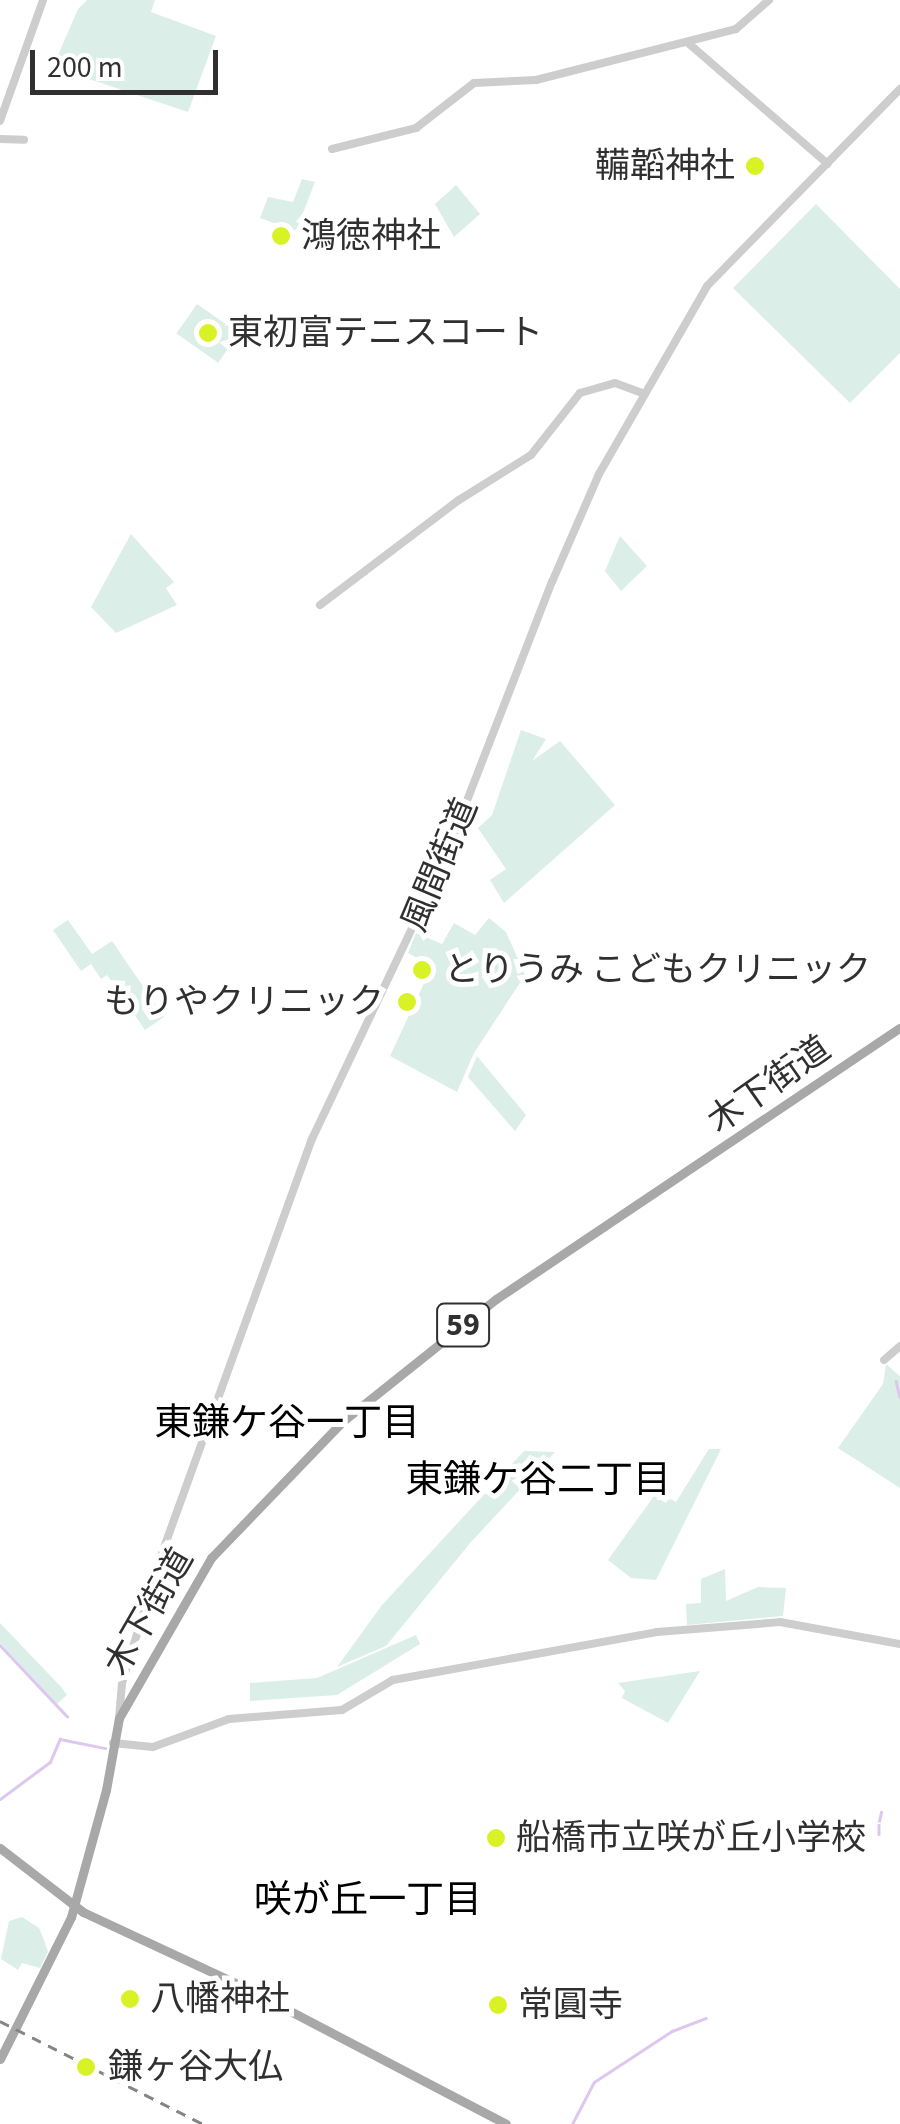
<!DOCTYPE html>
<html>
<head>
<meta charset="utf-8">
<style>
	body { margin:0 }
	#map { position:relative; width:900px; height:2124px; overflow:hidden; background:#fff; font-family:"Source Sans 3","Noto Sans JP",sans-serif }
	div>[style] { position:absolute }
	.green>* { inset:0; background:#dceee8; transform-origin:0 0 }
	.stream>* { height:2.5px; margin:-1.25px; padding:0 1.25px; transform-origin:1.25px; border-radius:1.25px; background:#dec7ef }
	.minor>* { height:8px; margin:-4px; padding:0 4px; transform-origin:4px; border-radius:4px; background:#cdcdcd }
	.major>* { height:9px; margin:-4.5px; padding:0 4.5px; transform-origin:4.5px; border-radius:4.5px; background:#a8a8a8 }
	.rail>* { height:2.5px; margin-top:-1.25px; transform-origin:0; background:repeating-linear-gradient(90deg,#858585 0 10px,transparent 0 18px) }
	.dots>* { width:28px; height:28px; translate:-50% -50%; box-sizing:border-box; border:5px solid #fff; border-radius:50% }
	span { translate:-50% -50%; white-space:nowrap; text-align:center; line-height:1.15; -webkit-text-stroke:10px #fff; paint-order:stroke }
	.shield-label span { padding:2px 8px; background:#fff; border:2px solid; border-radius:8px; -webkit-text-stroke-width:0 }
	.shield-label { font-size:32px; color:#303030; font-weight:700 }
	.poi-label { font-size:35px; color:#303030 }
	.right { translate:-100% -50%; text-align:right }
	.left { translate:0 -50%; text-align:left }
	.street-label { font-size:35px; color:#303030 }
	.neighbourhood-label { font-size:38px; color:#000 }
	.scale { position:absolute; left:30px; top:50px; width:188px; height:45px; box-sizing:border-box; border:5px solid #303030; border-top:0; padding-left:12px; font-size:30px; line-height:35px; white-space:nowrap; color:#303030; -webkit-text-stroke:8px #fff; paint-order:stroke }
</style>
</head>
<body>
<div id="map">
	<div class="green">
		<div style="clip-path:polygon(87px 0,155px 0,151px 12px,216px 36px,188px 112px,53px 67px,78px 9px)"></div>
		<div style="clip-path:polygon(302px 179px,315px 182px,296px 231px,260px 218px,268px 197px,293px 202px)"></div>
		<div style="clip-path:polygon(456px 185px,480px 214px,454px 237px,435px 204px)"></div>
		<div style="clip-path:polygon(816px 204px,900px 289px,900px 353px,850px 403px,733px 288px)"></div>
		<div style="left:197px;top:304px;width:51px;height:36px;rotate:35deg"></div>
		<div style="clip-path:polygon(131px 534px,174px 582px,166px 588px,177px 605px,116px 633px,91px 607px)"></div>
		<div style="clip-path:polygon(620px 536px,647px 566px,621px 591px,605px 571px)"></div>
		<div style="clip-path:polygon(521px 730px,546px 739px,532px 761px,560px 741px,615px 805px,504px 903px,490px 880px,506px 869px,478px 828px,492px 815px)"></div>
		<div style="clip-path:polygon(489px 918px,506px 932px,525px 975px,474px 1053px,457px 1092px,390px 1056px,432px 966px,408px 953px,416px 933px,442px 944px,454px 923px,475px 935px)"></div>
		<div style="clip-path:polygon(68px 920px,92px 954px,112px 941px,164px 1017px,145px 1030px,107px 975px,101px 979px,91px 964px,81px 971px,53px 930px)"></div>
		<div style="clip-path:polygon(477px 1056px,526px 1115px,515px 1131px,468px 1077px)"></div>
		<div style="clip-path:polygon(886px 1364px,900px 1376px,900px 1488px,838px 1448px,883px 1384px)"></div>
		<div style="clip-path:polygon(709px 1449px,721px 1449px,656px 1580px,631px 1578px,608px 1560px,654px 1496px,666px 1503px,669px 1498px,676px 1502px)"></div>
		<div style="clip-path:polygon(524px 1451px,555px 1452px,471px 1542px,386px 1646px,337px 1667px,382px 1605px)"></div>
		<div style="clip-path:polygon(725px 1569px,726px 1601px,758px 1587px,786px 1588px,783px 1616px,687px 1625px,686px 1604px,701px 1603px,701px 1579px)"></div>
		<div style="clip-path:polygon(0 1623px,62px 1688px,67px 1695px,57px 1704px,0 1643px)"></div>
		<div style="clip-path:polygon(416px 1635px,420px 1644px,337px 1695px,250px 1701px,250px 1683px,317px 1678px)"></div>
		<div style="clip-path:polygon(700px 1671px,668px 1723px,622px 1698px,625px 1691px,618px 1683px)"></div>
		<div style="clip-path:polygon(22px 1917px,39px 1928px,44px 1940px,48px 1952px,40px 1968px,22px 1963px,18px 1970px,1px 1959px,9px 1921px)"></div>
	</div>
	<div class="stream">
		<div style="left:896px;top:1381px;width:16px;rotate:76deg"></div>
		<div style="left:0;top:1645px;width:98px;rotate:46.7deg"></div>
		<div style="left:0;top:1799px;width:62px;rotate:-36.5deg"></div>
		<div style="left:50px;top:1762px;width:25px;rotate:-67deg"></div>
		<div style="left:60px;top:1739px;width:46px;rotate:11.3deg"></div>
		<div style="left:879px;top:1821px;width:9px;rotate:-77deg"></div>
		<div style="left:879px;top:1825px;width:9px;rotate:90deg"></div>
		<div style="left:572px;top:2124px;width:47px;rotate:-62.4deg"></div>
		<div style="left:594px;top:2082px;width:93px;rotate:-33.2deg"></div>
		<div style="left:672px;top:2031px;width:36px;rotate:-21deg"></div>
	</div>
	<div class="minor">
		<div style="left:687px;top:42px;width:186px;rotate:40.9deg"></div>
		<div style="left:0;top:121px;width:128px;rotate:-70.4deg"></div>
		<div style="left:0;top:139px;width:24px;rotate:2deg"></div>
		<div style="left:332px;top:149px;width:87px;rotate:-14deg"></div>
		<div style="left:416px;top:128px;width:73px;rotate:-37.8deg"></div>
		<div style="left:474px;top:83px;width:62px;rotate:-2.8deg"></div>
		<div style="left:536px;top:80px;width:206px;rotate:-14.3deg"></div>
		<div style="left:736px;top:29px;width:44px;rotate:-41.3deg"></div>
		<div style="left:320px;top:605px;width:174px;rotate:-37.1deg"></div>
		<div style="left:459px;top:500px;width:85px;rotate:-32deg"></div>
		<div style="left:531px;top:455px;width:79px;rotate:-51.7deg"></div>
		<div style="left:580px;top:393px;width:36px;rotate:-16deg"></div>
		<div style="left:615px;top:383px;width:29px;rotate:20deg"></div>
		<div style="left:884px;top:1360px;width:21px;rotate:-41deg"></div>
		<div style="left:119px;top:1718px;width:35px;rotate:-85deg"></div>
		<div style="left:122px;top:1683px;width:136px;rotate:-72.9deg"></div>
		<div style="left:162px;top:1553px;width:438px;rotate:-70.1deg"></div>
		<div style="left:311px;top:1141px;width:306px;rotate:-64.6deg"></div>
		<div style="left:442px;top:865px;width:304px;rotate:-68.8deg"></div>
		<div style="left:552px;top:582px;width:118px;rotate:-66.5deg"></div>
		<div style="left:599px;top:474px;width:217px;rotate:-60.1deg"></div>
		<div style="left:707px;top:286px;width:276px;rotate:-45.6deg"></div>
		<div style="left:113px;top:1743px;width:40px;rotate:5.7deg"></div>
		<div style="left:153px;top:1747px;width:81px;rotate:-20.2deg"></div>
		<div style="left:229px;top:1719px;width:113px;rotate:-4.6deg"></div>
		<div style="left:342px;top:1710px;width:59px;rotate:-30.5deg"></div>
		<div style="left:393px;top:1680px;width:268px;rotate:-10.3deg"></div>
		<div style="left:657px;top:1632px;width:123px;rotate:-4.6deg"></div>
		<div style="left:780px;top:1622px;width:122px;rotate:10.4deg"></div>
	</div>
	<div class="major">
		<div style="left:0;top:1848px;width:105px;rotate:37.6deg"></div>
		<div style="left:83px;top:1912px;width:182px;rotate:25deg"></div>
		<div style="left:248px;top:1989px;width:291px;rotate:27.6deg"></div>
		<div style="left:0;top:2059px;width:159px;rotate:-63.4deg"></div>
		<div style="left:71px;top:1917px;width:132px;rotate:-74.6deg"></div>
		<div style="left:106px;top:1790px;width:73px;rotate:-79.8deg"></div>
		<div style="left:119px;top:1718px;width:185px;rotate:-60.1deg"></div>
		<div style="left:211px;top:1558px;width:190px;rotate:-46.1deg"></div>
		<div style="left:343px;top:1421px;width:196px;rotate:-38.6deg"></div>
		<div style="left:496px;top:1299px;width:486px;rotate:-33.9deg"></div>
	</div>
	<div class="rail">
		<div style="left:0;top:2021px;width:228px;rotate:26.9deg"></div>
	</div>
	<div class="dots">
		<div style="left:755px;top:166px;background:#d9f226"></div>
		<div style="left:281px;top:236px;background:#d9f226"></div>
		<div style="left:208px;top:333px;background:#d9f226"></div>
		<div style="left:422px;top:970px;background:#d9f226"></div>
		<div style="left:407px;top:1002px;background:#d9f226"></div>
		<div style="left:496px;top:1838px;background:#d9f226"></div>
		<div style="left:130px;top:1999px;background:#d9f226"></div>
		<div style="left:498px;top:2005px;background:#d9f226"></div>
		<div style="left:86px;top:2067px;background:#d9f226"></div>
	</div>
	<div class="shield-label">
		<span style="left:463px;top:1325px">59</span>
	</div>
	<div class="poi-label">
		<span class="right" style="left:735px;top:166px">鞴韜神社</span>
		<span class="left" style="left:301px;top:236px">鴻徳神社</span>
		<span class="left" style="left:228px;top:333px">東初富テニスコート</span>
		<span class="left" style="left:444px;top:970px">とりうみ こどもクリニック</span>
		<span class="right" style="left:384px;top:1002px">もりやクリニック</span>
		<span class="left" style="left:516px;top:1838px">船橋市立咲が丘小学校</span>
		<span class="left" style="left:150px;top:1999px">八幡神社</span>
		<span class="left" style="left:518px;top:2005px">常圓寺</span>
		<span class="left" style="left:108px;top:2067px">鎌ヶ谷大仏</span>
	</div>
	<div class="street-label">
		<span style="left:440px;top:865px;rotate:-67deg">風間街道</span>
		<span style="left:769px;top:1085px;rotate:-35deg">木下街道</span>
		<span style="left:149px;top:1612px;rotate:-60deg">木下街道</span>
	</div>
	<div class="neighbourhood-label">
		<span style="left:287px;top:1424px">東鎌ケ谷一丁目</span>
		<span style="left:538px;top:1481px">東鎌ケ谷二丁目</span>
		<span style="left:368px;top:1901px">咲が丘一丁目</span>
	</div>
	<div class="scale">200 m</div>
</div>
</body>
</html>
